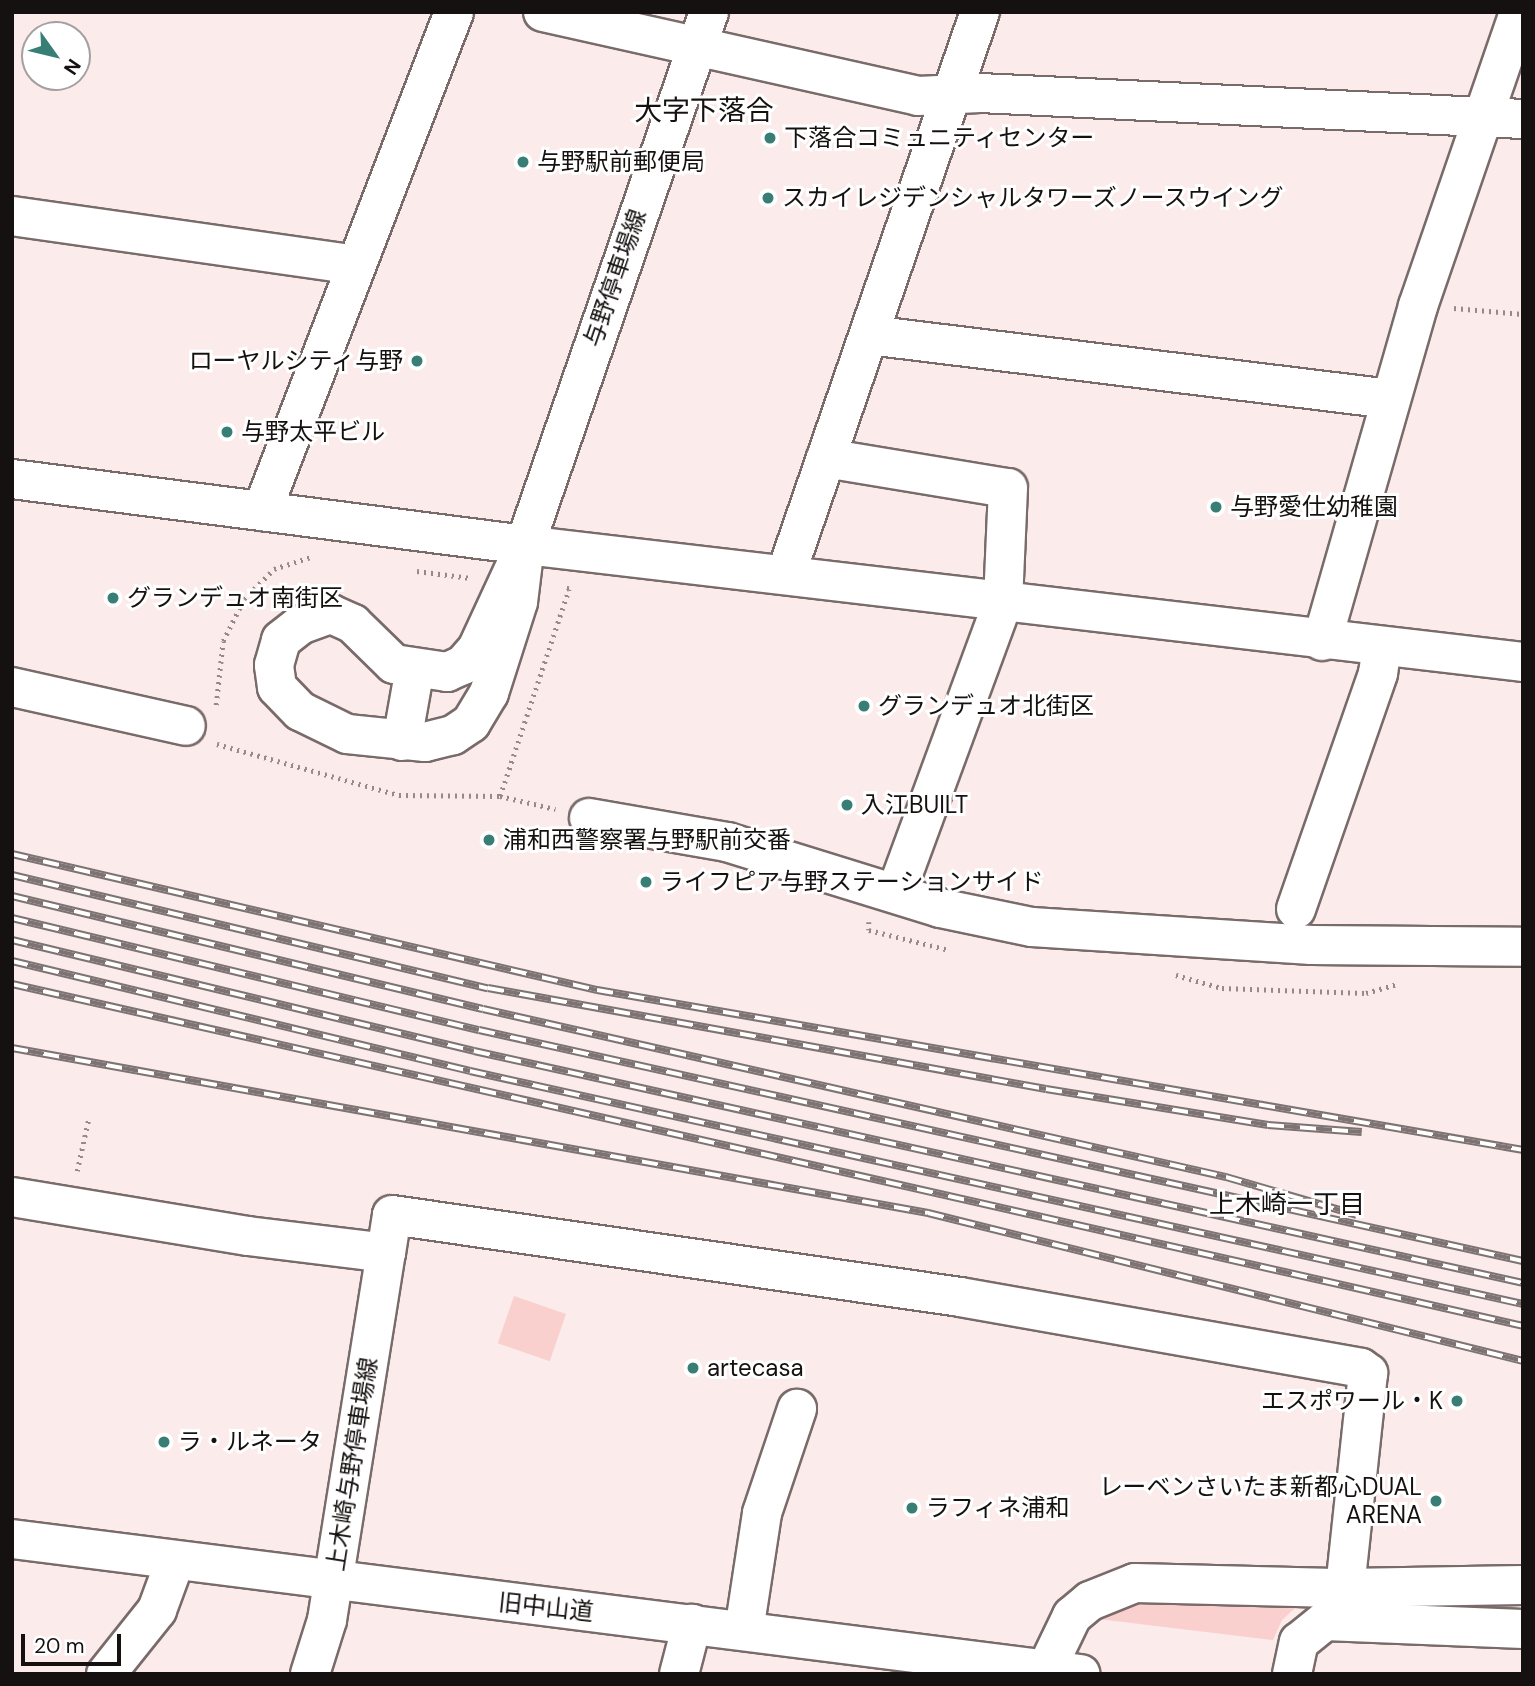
<!DOCTYPE html>
<html>
<head>
<meta charset="utf-8">
<style>
	body { margin:0 }
	#map { position:relative; width:1535px; height:1686px; overflow:hidden; background:#fbebea; font-family:"DM Sans","Noto Sans JP",sans-serif }
	div>[style] { position:absolute }
	.green>* { inset:0; background:#fad0ce; transform-origin:0 0 }
	.path>* { height:4.5px; margin-top:-2.25px; transform-origin:0; background:repeating-linear-gradient(90deg,#958a89 0 2px,transparent 0 7px) }
	.roads { filter:drop-shadow(2px 0 #786b6a) drop-shadow(-2px 0 #786b6a) drop-shadow(0 2px #786b6a) drop-shadow(0 -2px #786b6a) }
	.minor>* { height:38px; margin:-19px; padding:0 19px; transform-origin:19px; border-radius:19px; background:#fff }
	.major>* { height:38px; margin:-19px; padding:0 19px; transform-origin:19px; border-radius:19px; background:#fff }
	.rail>* { height:8px; margin-top:-4px; transform-origin:0; background:repeating-linear-gradient(90deg,#fff 0 16px,#7d7373 0 32px); box-sizing:border-box; border-block:2px solid #7d7373 }
	.dots>* { width:19px; height:19px; translate:-50% -50%; box-sizing:border-box; border:4px solid #fff; border-radius:50% }
	span { translate:-50% -50%; white-space:nowrap; text-align:center; line-height:1.15; -webkit-text-stroke:6px #fff; paint-order:stroke }
	.poi-label { font-size:24px; color:#161111 }
	.left { translate:0 -50%; text-align:left }
	.right { translate:-100% -50%; text-align:right }
	.street-label { font-size:24px; color:#161111 }
	.neighbourhood-label { font-size:26px; color:#161111 }
	.quarter-label { font-size:28px; color:#161111 }
	.frame { position:absolute; inset:0; border:14px solid #161111; pointer-events:none }
	.north { position:absolute; left:21px; top:21px; width:70px; height:70px; box-sizing:border-box; background:#fff; border:2px solid #a2a0a0; border-radius:50%; rotate:124deg; font-size:19px; font-weight:700; line-height:28px; text-align:center; color:#161111 }
	.north::after { content:''; display:block; margin:auto; width:24px; height:32px; background:#387e75; clip-path:polygon(50% 0,100% 100%,50% 72%,0 100%) }
	.scale { position:absolute; left:21px; top:1634px; width:100px; height:32px; box-sizing:border-box; border:4px solid #161111; border-top:0; padding-left:9px; font-size:21px; line-height:24px; white-space:nowrap; color:#161111; -webkit-text-stroke:5px #fff; paint-order:stroke }
</style>
</head>
<body>
<div id="map">
	<div class="green">
		<div style="left:514px;top:1296px;width:55px;height:50px;rotate:19deg"></div>
		<div style="clip-path:polygon(1145px 1595px,1303px 1601px,1282px 1620px,1273px 1640px,1098px 1619px)"></div>
	</div>
	<div class="path">
		<div style="left:1454px;top:308px;width:69px;rotate:5deg"></div>
		<div style="left:417px;top:571px;width:54px;rotate:7.4deg"></div>
		<div style="left:216px;top:705px;width:64px;rotate:-83.8deg"></div>
		<div style="left:223px;top:641px;width:47px;rotate:-63.4deg"></div>
		<div style="left:244px;top:599px;width:42px;rotate:-45deg"></div>
		<div style="left:274px;top:569px;width:40px;rotate:-18deg"></div>
		<div style="left:217px;top:744px;width:189px;rotate:15.7deg"></div>
		<div style="left:399px;top:795px;width:101px;rotate:0.6deg"></div>
		<div style="left:500px;top:796px;width:218px;rotate:-71.6deg"></div>
		<div style="left:569px;top:589px;width:5px;rotate:-169deg"></div>
		<div style="left:500px;top:796px;width:57px;rotate:13.3deg"></div>
		<div style="left:869px;top:922px;width:8px;rotate:90deg"></div>
		<div style="left:869px;top:930px;width:82px;rotate:14deg"></div>
		<div style="left:1176px;top:975px;width:48px;rotate:15.8deg"></div>
		<div style="left:1222px;top:988px;width:144px;rotate:2deg"></div>
		<div style="left:1366px;top:993px;width:33px;rotate:-16deg"></div>
		<div style="left:77px;top:1171px;width:55px;rotate:-77.5deg"></div>
	</div>
	<div class="roads">
		<div class="minor">
			<div style="left:543px;top:12px;width:384px;rotate:12.6deg"></div>
			<div style="left:918px;top:96px;width:62px;rotate:-2.8deg"></div>
			<div style="left:980px;top:93px;width:544px;rotate:2.74deg"></div>
			<div style="left:12px;top:216px;width:346px;rotate:8.1deg"></div>
			<div style="left:869px;top:335px;width:525px;rotate:7deg"></div>
			<div style="left:826px;top:458px;width:184px;rotate:9.4deg"></div>
			<div style="left:1008px;top:488px;width:114px;rotate:92.5deg"></div>
			<div style="left:1003px;top:602px;width:310px;rotate:110.2deg"></div>
			<div style="left:12px;top:479px;width:517px;rotate:7.33deg"></div>
			<div style="left:525px;top:545px;width:1005px;rotate:6.69deg"></div>
			<div style="left:262px;top:511px;width:535px;rotate:-68.95deg"></div>
			<div style="left:525px;top:545px;width:57px;rotate:97deg"></div>
			<div style="left:518px;top:602px;width:96px;rotate:107.7deg"></div>
			<div style="left:489px;top:693px;width:35px;rotate:121deg"></div>
			<div style="left:471px;top:723px;width:22px;rotate:146deg"></div>
			<div style="left:453px;top:735px;width:29px;rotate:166deg"></div>
			<div style="left:425px;top:742px;width:78px;rotate:-174.1deg"></div>
			<div style="left:347px;top:734px;width:52px;rotate:-153.9deg"></div>
			<div style="left:300px;top:711px;width:33px;rotate:-134deg"></div>
			<div style="left:277px;top:687px;width:22px;rotate:-98deg"></div>
			<div style="left:274px;top:665px;width:26px;rotate:-74deg"></div>
			<div style="left:281px;top:640px;width:24px;rotate:-38deg"></div>
			<div style="left:300px;top:625px;width:33px;rotate:-20deg"></div>
			<div style="left:331px;top:614px;width:24px;rotate:24deg"></div>
			<div style="left:353px;top:624px;width:57px;rotate:44.3deg"></div>
			<div style="left:394px;top:664px;width:54px;rotate:8.6deg"></div>
			<div style="left:447px;top:672px;width:17px;rotate:-24deg"></div>
			<div style="left:463px;top:665px;width:21px;rotate:-49deg"></div>
			<div style="left:477px;top:649px;width:115px;rotate:-65.2deg"></div>
			<div style="left:786px;top:574px;width:595px;rotate:-70.96deg"></div>
			<div style="left:1322px;top:641px;width:348px;rotate:-74deg"></div>
			<div style="left:1418px;top:306px;width:311px;rotate:-71deg"></div>
			<div style="left:12px;top:687px;width:178px;rotate:12.6deg"></div>
			<div style="left:402px;top:741px;width:74px;rotate:-79.9deg"></div>
			<div style="left:589px;top:818px;width:140px;rotate:9.9deg"></div>
			<div style="left:727px;top:842px;width:223px;rotate:17.2deg"></div>
			<div style="left:940px;top:908px;width:94px;rotate:11.7deg"></div>
			<div style="left:1032px;top:927px;width:280px;rotate:3.7deg"></div>
			<div style="left:1311px;top:945px;width:212px;rotate:0.5deg"></div>
			<div style="left:1296px;top:909px;width:250px;rotate:-70.8deg"></div>
			<div style="left:1378px;top:673px;width:25px;rotate:-81deg"></div>
			<div style="left:12px;top:1197px;width:239px;rotate:9.4deg"></div>
			<div style="left:248px;top:1236px;width:139px;rotate:7deg"></div>
			<div style="left:386px;top:1253px;width:38px;rotate:-81deg"></div>
			<div style="left:392px;top:1215px;width:574px;rotate:8.21deg"></div>
			<div style="left:960px;top:1297px;width:407px;rotate:10deg"></div>
			<div style="left:1361px;top:1368px;width:9px;rotate:36deg"></div>
			<div style="left:1368px;top:1373px;width:216px;rotate:96.1deg"></div>
			<div style="left:744px;top:1631px;width:119px;rotate:-81.3deg"></div>
			<div style="left:762px;top:1513px;width:110px;rotate:-71.4deg"></div>
			<div style="left:1046px;top:1670px;width:60px;rotate:-64.3deg"></div>
			<div style="left:1072px;top:1616px;width:23px;rotate:-40deg"></div>
			<div style="left:1090px;top:1601px;width:48px;rotate:-21.8deg"></div>
			<div style="left:1135px;top:1583px;width:210px;rotate:1.4deg"></div>
			<div style="left:1345px;top:1588px;width:178px;rotate:-1deg"></div>
			<div style="left:106px;top:1674px;width:82px;rotate:-51.4deg"></div>
			<div style="left:157px;top:1610px;width:52px;rotate:-69.8deg"></div>
			<div style="left:679px;top:1674px;width:52px;rotate:-75.4deg"></div>
			<div style="left:1292px;top:1674px;width:33px;rotate:-78deg"></div>
			<div style="left:1299px;top:1642px;width:33px;rotate:-39deg"></div>
			<div style="left:1325px;top:1621px;width:198px;rotate:2.3deg"></div>
		</div>
		<div class="major">
			<div style="left:525px;top:545px;width:564px;rotate:-70.95deg"></div>
			<div style="left:12px;top:1539px;width:1077px;rotate:7.2deg"></div>
			<div style="left:310px;top:1674px;width:57px;rotate:-72.5deg"></div>
			<div style="left:327px;top:1620px;width:372px;rotate:-80.9deg"></div>
		</div>
	</div>
	<div class="rail">
		<div style="left:12px;top:854px;width:601px;rotate:13.09deg"></div>
		<div style="left:597px;top:990px;width:940px;rotate:9.8deg"></div>
		<div style="left:12px;top:875px;width:489px;rotate:13.4deg"></div>
		<div style="left:488px;top:988px;width:567px;rotate:10.26deg"></div>
		<div style="left:1046px;top:1089px;width:225px;rotate:9.2deg"></div>
		<div style="left:1268px;top:1125px;width:94px;rotate:4.3deg"></div>
		<div style="left:12px;top:896px;width:484px;rotate:13.5deg"></div>
		<div style="left:483px;top:1009px;width:762px;rotate:12.74deg"></div>
		<div style="left:1226px;top:1177px;width:136px;rotate:16.2deg"></div>
		<div style="left:12px;top:918px;width:480px;rotate:13.5deg"></div>
		<div style="left:479px;top:1030px;width:1069px;rotate:12.48deg"></div>
		<div style="left:12px;top:940px;width:475px;rotate:13.5deg"></div>
		<div style="left:474px;top:1051px;width:1074px;rotate:12.47deg"></div>
		<div style="left:12px;top:961px;width:471px;rotate:13.5deg"></div>
		<div style="left:470px;top:1071px;width:1078px;rotate:12.48deg"></div>
		<div style="left:12px;top:984px;width:1549px;rotate:12.75deg"></div>
		<div style="left:12px;top:1048px;width:931px;rotate:10.21deg"></div>
		<div style="left:928px;top:1213px;width:613px;rotate:13.97deg"></div>
	</div>
	<div class="dots">
		<div style="left:770px;top:138px;background:#387e75"></div>
		<div style="left:523px;top:162px;background:#387e75"></div>
		<div style="left:768px;top:198px;background:#387e75"></div>
		<div style="left:417px;top:361px;background:#387e75"></div>
		<div style="left:227px;top:432px;background:#387e75"></div>
		<div style="left:1216px;top:507px;background:#387e75"></div>
		<div style="left:113px;top:598px;background:#387e75"></div>
		<div style="left:864px;top:706px;background:#387e75"></div>
		<div style="left:847px;top:805px;background:#387e75"></div>
		<div style="left:489px;top:840px;background:#387e75"></div>
		<div style="left:646px;top:882px;background:#387e75"></div>
		<div style="left:693px;top:1368px;background:#387e75"></div>
		<div style="left:1457px;top:1401px;background:#387e75"></div>
		<div style="left:164px;top:1442px;background:#387e75"></div>
		<div style="left:1436px;top:1501px;background:#387e75"></div>
		<div style="left:912px;top:1508px;background:#387e75"></div>
	</div>
	<div class="poi-label">
		<span class="left" style="left:784px;top:138px">下落合コミュニティセンター</span>
		<span class="left" style="left:537px;top:162px">与野駅前郵便局</span>
		<span class="left" style="left:782px;top:198px">スカイレジデンシャルタワーズノースウイング</span>
		<span class="right" style="left:403px;top:361px">ローヤルシティ与野</span>
		<span class="left" style="left:241px;top:432px">与野太平ビル</span>
		<span class="left" style="left:1230px;top:507px">与野愛仕幼稚園</span>
		<span class="left" style="left:127px;top:598px">グランデュオ南街区</span>
		<span class="left" style="left:878px;top:706px">グランデュオ北街区</span>
		<span class="left" style="left:861px;top:805px">入江BUILT</span>
		<span class="left" style="left:503px;top:840px">浦和西警察署与野駅前交番</span>
		<span class="left" style="left:660px;top:882px">ライフピア与野ステーションサイド</span>
		<span class="left" style="left:707px;top:1368px">artecasa</span>
		<span class="right" style="left:1443px;top:1401px">エスポワール・K</span>
		<span class="left" style="left:178px;top:1442px">ラ・ルネータ</span>
		<span class="right" style="left:1422px;top:1501px">レーベンさいたま新都心DUAL<br>ARENA</span>
		<span class="left" style="left:926px;top:1508px">ラフィネ浦和</span>
	</div>
	<div class="street-label">
		<span style="left:615px;top:278px;rotate:-71deg">与野停車場線</span>
		<span style="left:352px;top:1464px;rotate:-81deg">上木崎与野停車場線</span>
		<span style="left:546px;top:1607px;rotate:6deg">旧中山道</span>
	</div>
	<div class="neighbourhood-label">
		<span style="left:1287px;top:1205px">上木崎一丁目</span>
	</div>
	<div class="quarter-label">
		<span style="left:704px;top:111px">大字下落合</span>
	</div>
	<div class="frame"></div>
	<div class="north">N</div>
	<div class="scale">20 m</div>
</div>
</body>
</html>
